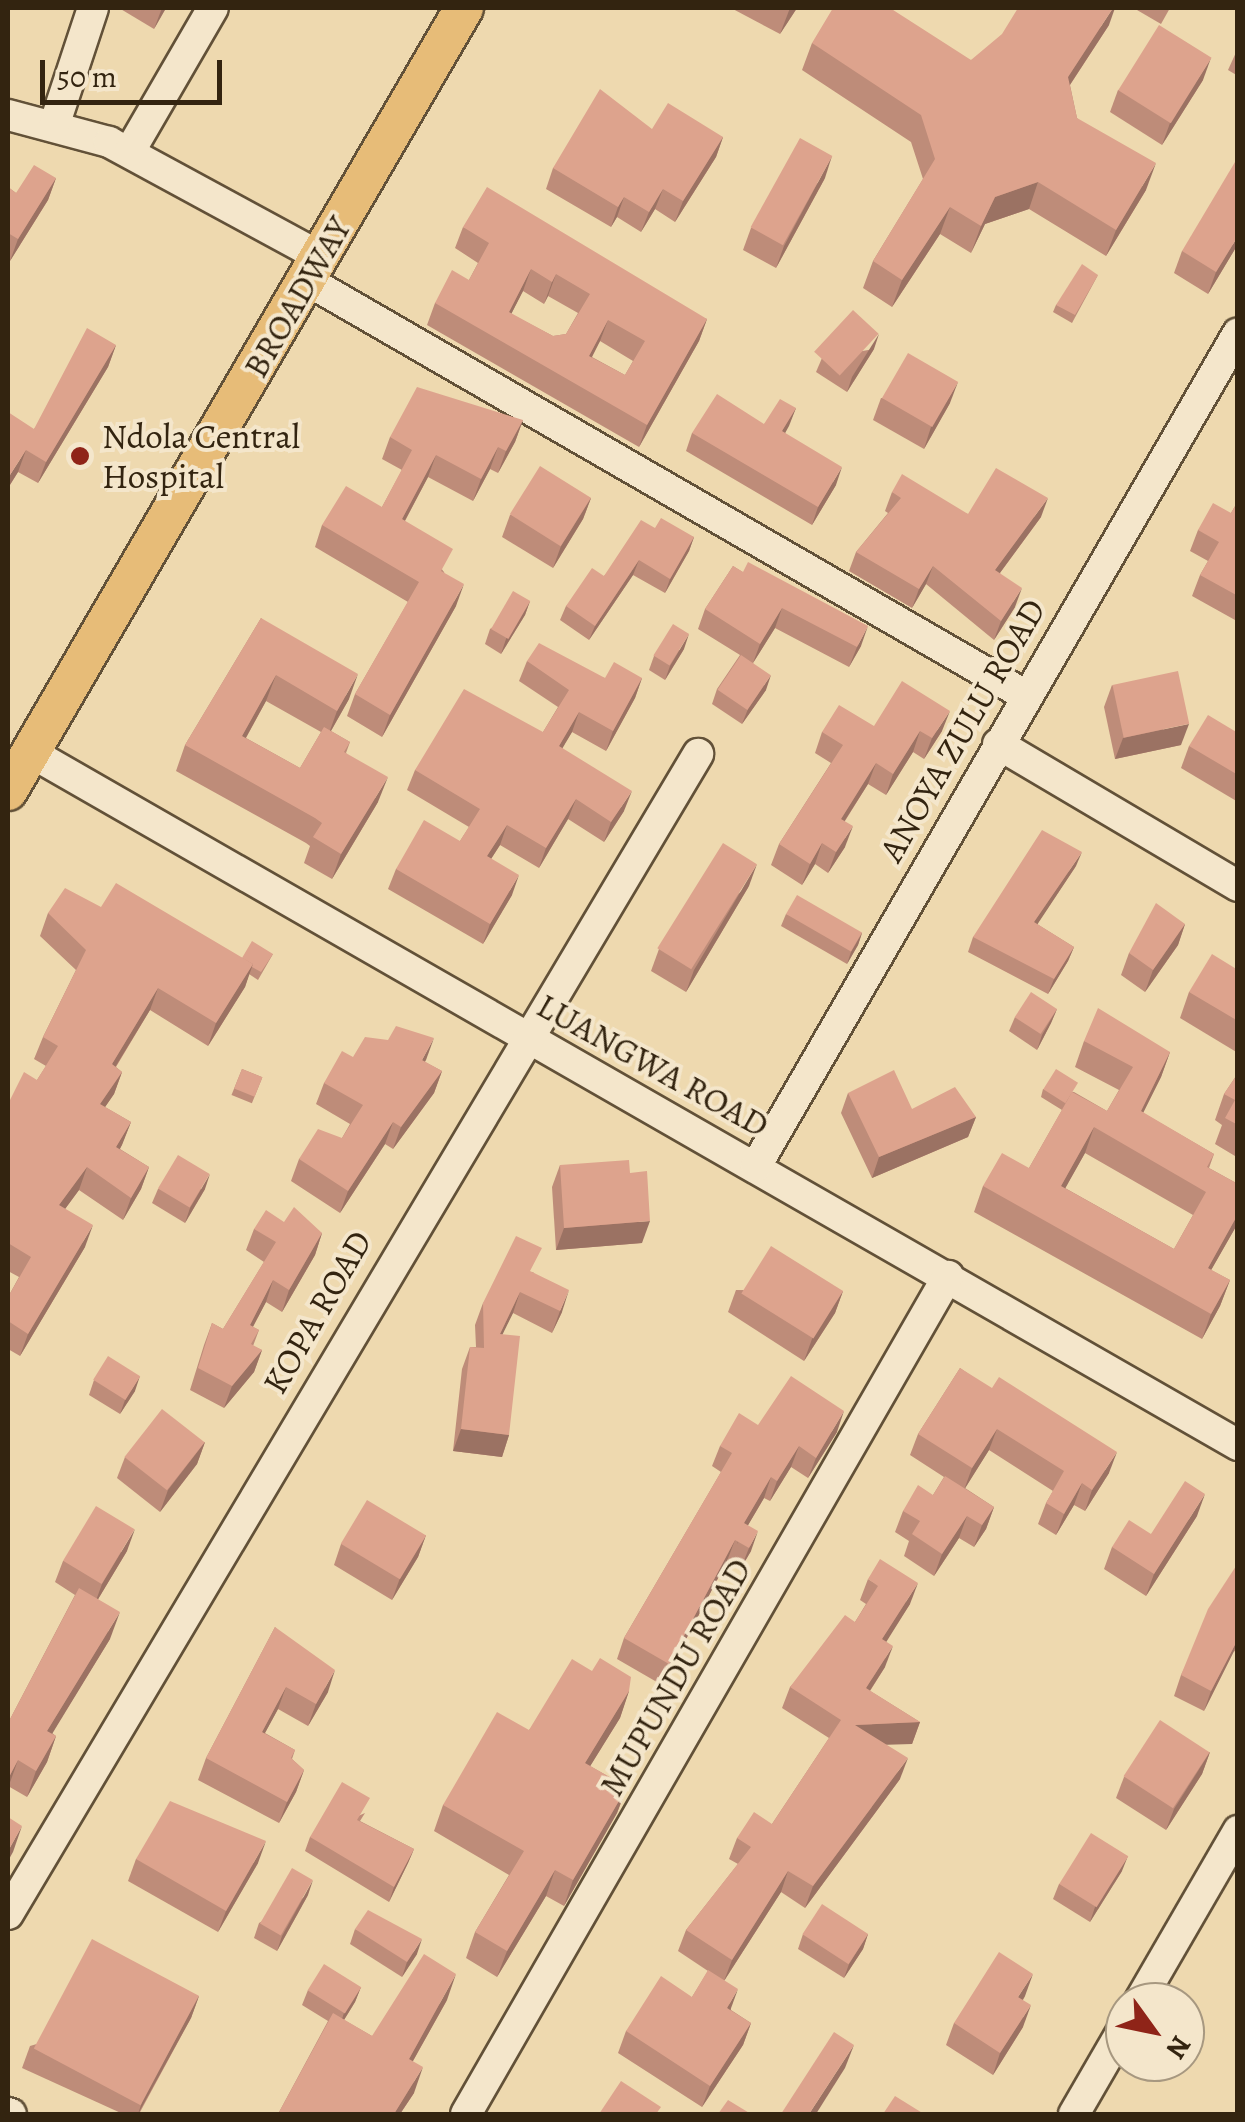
<!DOCTYPE html>
<html>
<head>
<meta charset="utf-8">
<style>
	body { margin:0 }
	#map { position:relative; width:1245px; height:2122px; overflow:hidden; background:#eed9af; font-family:Alegreya,serif }
	div>[style] { position:absolute }
	.roads { filter:drop-shadow(2px 0 #625138) drop-shadow(-2px 0 #625138) drop-shadow(0 2px #625138) drop-shadow(0 -2px #625138) }
	.minor>* { height:30px; margin:-15px; padding:0 15px; transform-origin:15px; border-radius:15px; background:#f4e6cb }
	.major>* { height:38px; margin:-19px; padding:0 19px; transform-origin:19px; border-radius:19px; background:#e7bc78 }
	.wall>* { inset:0; background:#be8c79; transform-origin:0 0 }
	.shaded-wall>* { inset:0; background:#9b7263 }
	.building>* { inset:0; background:#dda38d; transform-origin:0 0 }
	.dots>* { width:28px; height:28px; translate:-50% -50%; box-sizing:border-box; border:5px solid #f4e6cb; border-radius:50% }
	span { translate:-50% -50%; white-space:nowrap; text-align:center; line-height:1.15; -webkit-text-stroke:8px #f4e6cb; paint-order:stroke }
	.street-label { font-size:35px; color:#332410 }
	.poi-label { font-size:35px; color:#332410 }
	.left { translate:0 -50%; text-align:left }
	.frame { position:absolute; inset:0; border:10px solid #332410; pointer-events:none }
	.north { position:absolute; left:1105px; top:1982px; width:100px; height:100px; box-sizing:border-box; background:#f4e6cb; border:2px solid #a79880; border-radius:50%; rotate:123deg; font-size:28px; font-weight:700; line-height:40px; text-align:center; color:#332410 }
	.north::after { content:''; display:block; margin:auto; width:35px; height:45px; background:#8f2418; clip-path:polygon(50% 0,100% 100%,50% 72%,0 100%) }
	.scale { position:absolute; left:40px; top:60px; width:182px; height:45px; box-sizing:border-box; border:5px solid #332410; border-top:0; padding-left:12px; font-size:30px; line-height:35px; white-space:nowrap; color:#332410; -webkit-text-stroke:8px #f4e6cb; paint-order:stroke }
</style>
</head>
<body>
<div id="map">
	<div class="roads">
		<div class="minor">
			<div style="left:8px;top:115px;width:105px;rotate:15deg"></div>
			<div style="left:109px;top:142px;width:241px;rotate:28.5deg"></div>
			<div style="left:54px;top:126px;width:124px;rotate:-71.7deg"></div>
			<div style="left:130px;top:151px;width:165px;rotate:-59.9deg"></div>
			<div style="left:308px;top:281px;width:826px;rotate:30.01deg"></div>
			<div style="left:998px;top:744px;width:279px;rotate:30.6deg"></div>
			<div style="left:30px;top:752px;width:1393px;rotate:29.84deg"></div>
			<div style="left:756px;top:1166px;width:962px;rotate:-59.94deg"></div>
			<div style="left:8px;top:1914px;width:1350px;rotate:-59.25deg"></div>
			<div style="left:1139px;top:2002px;width:198px;rotate:-59.9deg"></div>
			<div style="left:8px;top:2113px;width:3px;rotate:18deg"></div>
			<div style="left:466px;top:2114px;width:967px;rotate:-60.09deg"></div>
			<div style="left:1074px;top:2114px;width:102px;rotate:-59.9deg"></div>
		</div>
		<div class="major">
			<div style="left:8px;top:791px;width:906px;rotate:-59.78deg"></div>
		</div>
	</div>
	<div class="wall">
		<div style="clip-path:polygon(119px 8px,166px 8px,154px 29px)"></div>
		<div style="clip-path:polygon(731px 8px,797px 8px,780px 34px)"></div>
		<div style="clip-path:polygon(1138px 8px,1170px 8px,1161px 24px,1137px 10px)"></div>
		<div style="clip-path:polygon(1109px 25px,1070px 85px,1077px 118px,1146px 190px,1106px 256px,1029px 209px,985px 224px,971px 253px,940px 234px,892px 307px,863px 288px,873px 261px,923px 179px,911px 142px,802px 70px,812px 43px,971px 60px)"></div>
		<div style="clip-path:polygon(1238px 48px,1238px 76px,1228px 70px)"></div>
		<div style="clip-path:polygon(1203px 80px,1162px 145px,1110px 112px,1118px 90px)"></div>
		<div style="clip-path:polygon(652px 129px,723px 137px,716px 157px,675px 222px,655px 209px,641px 232px,617px 217px,611px 227px,546px 189px,553px 168px)"></div>
		<div style="clip-path:polygon(56px 178px,48px 200px,10px 261px,8px 260px,8px 187px,16px 193px)"></div>
		<div style="clip-path:polygon(825px 178px,776px 268px,743px 250px,751px 228px)"></div>
		<div style="clip-path:polygon(evenodd,463px 227px,707px 319px,699px 341px,639px 447px,427px 325px,435px 303px,469px 280px,478px 263px,455px 248px,463px 227px,523px 291px,544px 304px,548px 296px,578px 313px,566px 334px,553px 336px,511px 314px,523px 291px,463px 227px,600px 341px,633px 361px,625px 375px,592px 357px,600px 341px)"></div>
		<div style="clip-path:polygon(1238px 244px,1208px 294px,1174px 273px,1182px 251px)"></div>
		<div style="clip-path:polygon(1098px 275px,1072px 323px,1053px 312px,1056px 305px)"></div>
		<div style="clip-path:polygon(116px 345px,108px 367px,38px 483px,18px 472px,8px 488px,34px 429px)"></div>
		<div style="clip-path:polygon(874px 349px,847px 392px,816px 372px,822px 358px)"></div>
		<div style="clip-path:polygon(881px 398px,950px 403px,924px 449px,873px 420px)"></div>
		<div style="clip-path:polygon(796px 408px,785px 433px,836px 485px,812px 525px,686px 451px,692px 433px,764px 424px)"></div>
		<div style="clip-path:polygon(523px 420px,515px 442px,498px 473px,490px 469px,473px 501px,428px 477px,405px 521px,444px 572px,456px 606px,382px 737px,347px 716px,355px 694px,408px 602px,315px 547px,322px 525px,382px 507px,402px 470px,382px 459px,390px 437px)"></div>
		<div style="clip-path:polygon(892px 492px,968px 514px,1041px 517px,1000px 573px,1015px 607px,994px 640px,926px 584px,912px 608px,849px 571px,856px 552px,888px 513px,885px 511px)"></div>
		<div style="clip-path:polygon(591px 498px,583px 519px,553px 568px,502px 537px,510px 515px)"></div>
		<div style="clip-path:polygon(1238px 501px,1238px 615px,1235px 620px,1192px 596px,1200px 575px,1208px 561px,1190px 551px,1198px 530px,1231px 513px)"></div>
		<div style="clip-path:polygon(655px 528px,694px 537px,689px 551px,665px 593px,633px 575px,589px 640px,560px 620px,566px 606px,604px 576px)"></div>
		<div style="clip-path:polygon(733px 566px,861px 646px,849px 667px,775px 628px,753px 663px,766px 690px,742px 724px,712px 704px,717px 689px,740px 655px,698px 629px,705px 609px)"></div>
		<div style="clip-path:polygon(530px 601px,525px 615px,501px 654px,485px 644px,490px 629px)"></div>
		<div style="clip-path:polygon(evenodd,261px 618px,349px 699px,331px 731px,350px 742px,346px 753px,378px 802px,332px 879px,304px 863px,310px 846px,306px 843px,176px 771px,185px 745px,261px 618px,266px 701px,321px 732px,300px 768px,246px 738px,266px 701px)"></div>
		<div style="clip-path:polygon(684px 649px,665px 680px,649px 670px,654px 656px)"></div>
		<div style="clip-path:polygon(527px 661px,605px 678px,642px 678px,635px 698px,606px 751px,572px 732px,562px 748px,624px 811px,604px 842px,568px 819px,539px 868px,500px 845px,491px 859px,512px 895px,483px 944px,388px 889px,396px 869px,460px 841px,469px 827px,407px 790px,415px 770px,543px 732px,558px 707px,519px 681px)"></div>
		<div style="clip-path:polygon(1112px 685px,1181px 745px,1115px 759px,1104px 707px)"></div>
		<div style="clip-path:polygon(874px 726px,942px 731px,924px 759px,913px 752px,886px 795px,868px 784px,845px 821px,845px 847px,828px 873px,815px 864px,802px 885px,771px 865px,779px 844px,831px 763px,815px 753px,822px 732px)"></div>
		<div style="clip-path:polygon(1238px 733px,1238px 802px,1181px 768px,1189px 746px)"></div>
		<div style="clip-path:polygon(1076px 866px,1037px 924px,1074px 947px,1068px 961px,1048px 994px,968px 952px,973px 937px)"></div>
		<div style="clip-path:polygon(749px 886px,686px 992px,651px 971px,659px 949px)"></div>
		<div style="clip-path:polygon(101px 907px,242px 958px,273px 954px,258px 980px,249px 974px,245px 987px,208px 1046px,150px 1010px,116px 1067px,122px 1072px,114px 1094px,105px 1107px,131px 1122px,120px 1149px,149px 1167px,141px 1189px,123px 1220px,79px 1190px,65px 1209px,85px 1247px,20px 1356px,8px 1349px,8px 1297px,19px 1277px,8px 1271px,8px 1104px,37px 1080px,46px 1066px,34px 1059px,43px 1037px,76px 970px,40px 936px,48px 913px)"></div>
		<div style="clip-path:polygon(786px 914px,862px 933px,858px 945px,847px 964px,781px 926px)"></div>
		<div style="clip-path:polygon(1185px 924px,1178px 945px,1145px 992px,1121px 975px,1129px 953px)"></div>
		<div style="clip-path:polygon(1238px 970px,1238px 1053px,1180px 1018px,1189px 992px)"></div>
		<div style="clip-path:polygon(1057px 1009px,1051px 1023px,1037px 1050px,1009px 1031px,1015px 1017px)"></div>
		<div style="clip-path:polygon(evenodd,1084px 1041px,1170px 1052px,1161px 1077px,1143px 1113px,1214px 1154px,1209px 1168px,1238px 1184px,1238px 1223px,1211px 1270px,1230px 1280px,1220px 1306px,1202px 1339px,974px 1212px,983px 1186px,1029px 1168px,1062px 1110px,1041px 1097px,1043px 1089px,1074px 1092px,1107px 1111px,1119px 1090px,1075px 1067px,1084px 1041px,1085px 1153px,1193px 1215px,1174px 1249px,1065px 1188px,1085px 1153px)"></div>
		<div style="clip-path:polygon(353px 1057px,425px 1062px,442px 1071px,434px 1093px,393px 1149px,385px 1144px,340px 1213px,291px 1181px,299px 1159px,342px 1138px,350px 1124px,316px 1104px,324px 1083px)"></div>
		<div style="left:242px;top:1069px;width:22px;height:28px;rotate:22deg"></div>
		<div style="clip-path:polygon(1238px 1073px,1238px 1152px,1235px 1156px,1215px 1144px,1222px 1125px,1215px 1120px,1224px 1094px)"></div>
		<div style="clip-path:polygon(848px 1093px,912px 1109px,976px 1117px,968px 1137px,872px 1178px,841px 1113px)"></div>
		<div style="clip-path:polygon(560px 1165px,630px 1173px,642px 1243px,556px 1250px,552px 1187px)"></div>
		<div style="clip-path:polygon(158px 1189px,205px 1189px,185px 1223px,152px 1203px)"></div>
		<div style="clip-path:polygon(284px 1222px,322px 1233px,315px 1255px,282px 1312px,266px 1302px,253px 1327px,259px 1330px,253px 1346px,262px 1350px,254px 1372px,224px 1408px,190px 1390px,204px 1345px,212px 1323px,223px 1329px,264px 1262px,246px 1250px,254px 1229px)"></div>
		<div style="clip-path:polygon(533px 1272px,562px 1312px,552px 1333px,513px 1313px,502px 1334px,509px 1435px,502px 1457px,453px 1451px,462px 1369px,470px 1347px,476px 1347px,475px 1325px,483px 1303px)"></div>
		<div style="clip-path:polygon(736px 1290px,843px 1291px,835px 1313px,804px 1361px,728px 1312px)"></div>
		<div style="clip-path:polygon(960px 1368px,1109px 1473px,1085px 1511px,1074px 1505px,1056px 1535px,1038px 1524px,1046px 1503px,1053px 1491px,989px 1450px,965px 1488px,994px 1507px,986px 1529px,974px 1547px,959px 1538px,934px 1576px,904px 1556px,909px 1541px,895px 1532px,903px 1511px,933px 1495px,944px 1477px,910px 1455px,918px 1434px)"></div>
		<div style="clip-path:polygon(94px 1380px,135px 1391px,120px 1414px,89px 1395px)"></div>
		<div style="clip-path:polygon(758px 1425px,837px 1432px,808px 1478px,791px 1467px,770px 1501px,764px 1498px,748px 1525px,751px 1551px,741px 1568px,727px 1561px,662px 1685px,617px 1659px,624px 1638px,721px 1472px,712px 1466px,720px 1446px)"></div>
		<div style="clip-path:polygon(205px 1442px,197px 1464px,160px 1512px,117px 1478px,125px 1457px)"></div>
		<div style="clip-path:polygon(1197px 1516px,1146px 1596px,1104px 1569px,1112px 1547px,1151px 1534px)"></div>
		<div style="clip-path:polygon(426px 1535px,418px 1557px,392px 1600px,334px 1565px,341px 1544px)"></div>
		<div style="clip-path:polygon(127px 1551px,98px 1599px,110px 1639px,52px 1733px,56px 1736px,47px 1762px,27px 1797px,8px 1786px,8px 1788px,8px 1723px,75px 1595px,55px 1582px,63px 1561px)"></div>
		<div style="clip-path:polygon(1238px 1563px,1238px 1653px,1234px 1651px,1204px 1711px,1174px 1696px,1181px 1675px)"></div>
		<div style="clip-path:polygon(868px 1579px,910px 1604px,886px 1641px,885px 1667px,870px 1691px,920px 1722px,912px 1744px,886px 1744px,900px 1779px,805px 1908px,781px 1892px,724px 1981px,731px 2010px,751px 2023px,743px 2045px,702px 2107px,618px 2053px,626px 2031px,692px 1997px,708px 1971px,678px 1951px,686px 1930px,738px 1864px,729px 1859px,737px 1838px,772px 1824px,829px 1738px,782px 1708px,790px 1687px,855px 1622px,866px 1604px,860px 1600px)"></div>
		<div style="clip-path:polygon(275px 1627px,328px 1692px,308px 1726px,278px 1709px,265px 1733px,295px 1750px,292px 1759px,304px 1770px,296px 1792px,279px 1823px,198px 1780px,206px 1758px)"></div>
		<div style="clip-path:polygon(592px 1671px,629px 1691px,620px 1718px,590px 1766px,627px 1787px,617px 1813px,564px 1906px,546px 1896px,497px 1977px,466px 1958px,475px 1932px,509px 1875px,434px 1831px,443px 1805px,529px 1730px)"></div>
		<div style="clip-path:polygon(1210px 1752px,1202px 1774px,1166px 1830px,1116px 1798px,1124px 1777px)"></div>
		<div style="clip-path:polygon(365px 1813px,360px 1821px,414px 1849px,408px 1863px,389px 1902px,305px 1851px,310px 1837px)"></div>
		<div style="clip-path:polygon(136px 1859px,258px 1863px,218px 1932px,128px 1881px)"></div>
		<div style="clip-path:polygon(1122px 1871px,1090px 1922px,1053px 1899px,1059px 1884px)"></div>
		<div style="clip-path:polygon(308px 1895px,277px 1951px,254px 1938px,259px 1923px)"></div>
		<div style="clip-path:polygon(355px 1929px,417px 1954px,402px 1977px,350px 1944px)"></div>
		<div style="clip-path:polygon(803px 1934px,868px 1934px,863px 1949px,844px 1978px,798px 1949px)"></div>
		<div style="clip-path:polygon(361px 1987px,355px 2002px,344px 2020px,372px 2036px,447px 2000px,413px 2061px,414px 2093px,400px 2114px,278px 2114px,328px 2021px,302px 2005px,308px 1990px)"></div>
		<div style="clip-path:polygon(199px 1996px,191px 2018px,139px 2114px,123px 2114px,22px 2068px,30px 2046px)"></div>
		<div style="clip-path:polygon(1025px 1996px,1023px 2000px,1023px 2027px,993px 2075px,946px 2045px,954px 2023px)"></div>
	</div>
	<div class="shaded-wall">
		<div style="clip-path:polygon(162px 8px,166px 8px,154px 29px)"></div>
		<div style="clip-path:polygon(790px 8px,797px 8px,780px 34px)"></div>
		<div style="clip-path:polygon(1113px 8px,1115px 8px,1109px 25px,1058px 103px,1068px 77px)"></div>
		<div style="clip-path:polygon(1211px 58px,1203px 80px,1162px 145px,1170px 123px)"></div>
		<div style="clip-path:polygon(723px 137px,716px 157px,675px 222px,683px 201px)"></div>
		<div style="clip-path:polygon(832px 156px,825px 178px,776px 268px,784px 246px)"></div>
		<div style="clip-path:polygon(1156px 163px,1146px 190px,1106px 256px,1116px 230px)"></div>
		<div style="clip-path:polygon(56px 178px,48px 200px,10px 261px,18px 239px)"></div>
		<div style="clip-path:polygon(1038px 182px,1029px 209px,985px 224px,971px 253px,981px 226px,995px 197px)"></div>
		<div style="clip-path:polygon(663px 189px,655px 209px,641px 232px,649px 212px)"></div>
		<div style="clip-path:polygon(624px 197px,617px 217px,611px 227px,618px 207px)"></div>
		<div style="clip-path:polygon(950px 207px,940px 234px,892px 307px,902px 280px)"></div>
		<div style="clip-path:polygon(1238px 236px,1238px 244px,1208px 294px,1216px 272px)"></div>
		<div style="clip-path:polygon(531px 269px,523px 291px,501px 334px,509px 312px)"></div>
		<div style="clip-path:polygon(556px 274px,548px 296px,544px 304px,552px 282px)"></div>
		<div style="clip-path:polygon(707px 319px,699px 341px,639px 447px,647px 425px)"></div>
		<div style="clip-path:polygon(608px 320px,600px 341px,581px 378px,589px 356px)"></div>
		<div style="clip-path:polygon(879px 334px,874px 349px,847px 392px,852px 377px)"></div>
		<div style="clip-path:polygon(116px 345px,108px 367px,38px 483px,46px 462px)"></div>
		<div style="clip-path:polygon(958px 382px,950px 403px,924px 449px,931px 427px)"></div>
		<div style="clip-path:polygon(796px 408px,789px 426px,776px 449px,782px 431px)"></div>
		<div style="clip-path:polygon(523px 420px,515px 442px,498px 473px,506px 451px)"></div>
		<div style="clip-path:polygon(498px 447px,490px 469px,473px 501px,481px 479px)"></div>
		<div style="clip-path:polygon(26px 450px,18px 472px,8px 488px,8px 478px)"></div>
		<div style="clip-path:polygon(436px 455px,428px 477px,394px 541px,402px 519px)"></div>
		<div style="clip-path:polygon(842px 467px,836px 485px,812px 525px,818px 507px)"></div>
		<div style="clip-path:polygon(591px 498px,583px 519px,553px 568px,561px 546px)"></div>
		<div style="clip-path:polygon(1048px 498px,1041px 517px,988px 589px,995px 570px)"></div>
		<div style="clip-path:polygon(694px 537px,689px 551px,665px 593px,670px 579px)"></div>
		<div style="clip-path:polygon(639px 560px,633px 575px,589px 640px,595px 626px)"></div>
		<div style="clip-path:polygon(933px 566px,926px 584px,912px 608px,919px 589px)"></div>
		<div style="clip-path:polygon(464px 584px,456px 606px,382px 737px,390px 715px)"></div>
		<div style="clip-path:polygon(1022px 588px,1015px 607px,994px 640px,1001px 621px)"></div>
		<div style="clip-path:polygon(530px 601px,525px 615px,501px 654px,506px 639px)"></div>
		<div style="clip-path:polygon(782px 608px,775px 628px,753px 663px,760px 644px)"></div>
		<div style="clip-path:polygon(868px 626px,861px 646px,849px 667px,857px 647px)"></div>
		<div style="clip-path:polygon(689px 634px,684px 649px,665px 680px,670px 666px)"></div>
		<div style="clip-path:polygon(358px 674px,349px 699px,328px 736px,337px 711px)"></div>
		<div style="clip-path:polygon(276px 675px,266px 701px,233px 761px,242px 736px)"></div>
		<div style="clip-path:polygon(771px 675px,766px 690px,742px 724px,748px 709px)"></div>
		<div style="clip-path:polygon(642px 678px,635px 698px,606px 751px,613px 731px)"></div>
		<div style="clip-path:polygon(950px 711px,942px 731px,924px 759px,932px 738px)"></div>
		<div style="clip-path:polygon(579px 712px,572px 732px,552px 766px,559px 746px)"></div>
		<div style="clip-path:polygon(1189px 724px,1181px 745px,1115px 759px,1123px 738px)"></div>
		<div style="clip-path:polygon(920px 731px,913px 752px,886px 795px,893px 774px)"></div>
		<div style="clip-path:polygon(876px 763px,868px 784px,833px 839px,841px 819px)"></div>
		<div style="clip-path:polygon(388px 777px,378px 802px,332px 879px,341px 854px)"></div>
		<div style="clip-path:polygon(632px 791px,624px 811px,604px 842px,611px 822px)"></div>
		<div style="clip-path:polygon(576px 799px,568px 819px,539px 868px,546px 848px)"></div>
		<div style="clip-path:polygon(507px 825px,500px 845px,480px 876px,487px 856px)"></div>
		<div style="clip-path:polygon(853px 826px,845px 847px,828px 873px,836px 852px)"></div>
		<div style="clip-path:polygon(822px 843px,815px 864px,802px 885px,810px 864px)"></div>
		<div style="clip-path:polygon(1082px 852px,1076px 866px,1029px 937px,1034px 922px)"></div>
		<div style="clip-path:polygon(757px 864px,749px 886px,686px 992px,694px 970px)"></div>
		<div style="clip-path:polygon(519px 875px,512px 895px,483px 944px,490px 924px)"></div>
		<div style="clip-path:polygon(1185px 924px,1178px 945px,1145px 992px,1153px 970px)"></div>
		<div style="clip-path:polygon(862px 933px,858px 945px,847px 964px,851px 952px)"></div>
		<div style="clip-path:polygon(1074px 947px,1068px 961px,1048px 994px,1054px 979px)"></div>
		<div style="clip-path:polygon(253px 964px,245px 987px,208px 1046px,216px 1023px)"></div>
		<div style="clip-path:polygon(158px 988px,150px 1010px,103px 1087px,112px 1064px)"></div>
		<div style="clip-path:polygon(1057px 1009px,1051px 1023px,1037px 1050px,1042px 1035px)"></div>
		<div style="clip-path:polygon(434px 1038px,426px 1060px,414px 1081px,422px 1060px)"></div>
		<div style="clip-path:polygon(1170px 1052px,1161px 1077px,1131px 1137px,1141px 1111px)"></div>
		<div style="clip-path:polygon(442px 1071px,434px 1093px,393px 1149px,401px 1127px)"></div>
		<div style="clip-path:polygon(122px 1072px,114px 1094px,92px 1126px,100px 1104px)"></div>
		<div style="clip-path:polygon(976px 1117px,968px 1137px,872px 1178px,879px 1157px)"></div>
		<div style="clip-path:polygon(131px 1122px,122px 1145px,108px 1169px,116px 1147px)"></div>
		<div style="clip-path:polygon(393px 1122px,385px 1144px,340px 1213px,348px 1191px)"></div>
		<div style="clip-path:polygon(1094px 1127px,1085px 1153px,1052px 1212px,1061px 1186px)"></div>
		<div style="clip-path:polygon(87px 1167px,79px 1190px,51px 1228px,59px 1205px)"></div>
		<div style="clip-path:polygon(149px 1167px,141px 1189px,123px 1220px,131px 1198px)"></div>
		<div style="clip-path:polygon(210px 1174px,205px 1189px,185px 1223px,190px 1208px)"></div>
		<div style="clip-path:polygon(1238px 1214px,1238px 1223px,1198px 1293px,1208px 1268px)"></div>
		<div style="clip-path:polygon(650px 1221px,642px 1243px,556px 1250px,564px 1228px)"></div>
		<div style="clip-path:polygon(93px 1225px,85px 1247px,20px 1356px,28px 1334px)"></div>
		<div style="clip-path:polygon(322px 1233px,315px 1255px,282px 1312px,289px 1290px)"></div>
		<div style="clip-path:polygon(273px 1280px,266px 1302px,242px 1347px,250px 1325px)"></div>
		<div style="clip-path:polygon(1230px 1280px,1220px 1306px,1202px 1339px,1211px 1314px)"></div>
		<div style="clip-path:polygon(569px 1290px,562px 1312px,552px 1333px,560px 1311px)"></div>
		<div style="clip-path:polygon(843px 1291px,835px 1313px,804px 1361px,812px 1339px)"></div>
		<div style="clip-path:polygon(520px 1292px,513px 1313px,492px 1356px,500px 1334px)"></div>
		<div style="clip-path:polygon(262px 1350px,254px 1372px,224px 1408px,232px 1386px)"></div>
		<div style="clip-path:polygon(140px 1376px,135px 1391px,120px 1414px,125px 1400px)"></div>
		<div style="clip-path:polygon(844px 1411px,837px 1432px,808px 1478px,816px 1458px)"></div>
		<div style="clip-path:polygon(461px 1429px,509px 1435px,502px 1457px,453px 1451px)"></div>
		<div style="clip-path:polygon(997px 1429px,989px 1450px,964px 1490px,972px 1468px)"></div>
		<div style="clip-path:polygon(205px 1442px,197px 1464px,160px 1512px,168px 1490px)"></div>
		<div style="clip-path:polygon(799px 1446px,791px 1467px,770px 1501px,777px 1481px)"></div>
		<div style="clip-path:polygon(1117px 1452px,1109px 1473px,1085px 1511px,1092px 1490px)"></div>
		<div style="clip-path:polygon(771px 1477px,764px 1498px,737px 1544px,744px 1523px)"></div>
		<div style="clip-path:polygon(1082px 1483px,1074px 1505px,1056px 1535px,1064px 1514px)"></div>
		<div style="clip-path:polygon(1205px 1494px,1197px 1516px,1146px 1596px,1154px 1574px)"></div>
		<div style="clip-path:polygon(994px 1507px,986px 1529px,974px 1547px,982px 1525px)"></div>
		<div style="clip-path:polygon(967px 1516px,959px 1538px,934px 1576px,942px 1554px)"></div>
		<div style="clip-path:polygon(135px 1529px,127px 1551px,94px 1606px,102px 1584px)"></div>
		<div style="clip-path:polygon(758px 1531px,751px 1551px,741px 1568px,749px 1548px)"></div>
		<div style="clip-path:polygon(426px 1535px,418px 1557px,392px 1600px,400px 1578px)"></div>
		<div style="clip-path:polygon(735px 1540px,727px 1561px,662px 1685px,669px 1664px)"></div>
		<div style="clip-path:polygon(918px 1583px,910px 1604px,875px 1660px,882px 1639px)"></div>
		<div style="clip-path:polygon(120px 1612px,110px 1639px,38px 1757px,47px 1731px)"></div>
		<div style="clip-path:polygon(1238px 1639px,1234px 1651px,1204px 1711px,1211px 1691px)"></div>
		<div style="clip-path:polygon(893px 1646px,885px 1667px,858px 1709px,866px 1688px)"></div>
		<div style="clip-path:polygon(335px 1670px,328px 1692px,308px 1726px,316px 1704px)"></div>
		<div style="clip-path:polygon(286px 1687px,278px 1709px,254px 1753px,262px 1732px)"></div>
		<div style="clip-path:polygon(629px 1691px,620px 1718px,576px 1789px,585px 1763px)"></div>
		<div style="clip-path:polygon(920px 1722px,912px 1744px,848px 1746px,855px 1725px)"></div>
		<div style="clip-path:polygon(56px 1736px,47px 1762px,27px 1797px,36px 1771px)"></div>
		<div style="clip-path:polygon(1210px 1752px,1202px 1774px,1166px 1830px,1174px 1809px)"></div>
		<div style="clip-path:polygon(908px 1758px,900px 1779px,805px 1908px,813px 1886px)"></div>
		<div style="clip-path:polygon(18px 1760px,8px 1788px,8px 1779px)"></div>
		<div style="clip-path:polygon(304px 1770px,296px 1792px,279px 1823px,287px 1802px)"></div>
		<div style="clip-path:polygon(627px 1787px,617px 1813px,564px 1906px,573px 1880px)"></div>
		<div style="clip-path:polygon(22px 1826px,13px 1852px,8px 1861px,8px 1851px)"></div>
		<div style="clip-path:polygon(266px 1841px,258px 1863px,218px 1932px,226px 1911px)"></div>
		<div style="clip-path:polygon(414px 1849px,408px 1863px,389px 1902px,394px 1887px)"></div>
		<div style="clip-path:polygon(1128px 1856px,1122px 1871px,1090px 1922px,1095px 1907px)"></div>
		<div style="clip-path:polygon(555px 1870px,546px 1896px,497px 1977px,507px 1951px)"></div>
		<div style="clip-path:polygon(788px 1871px,781px 1892px,724px 1981px,732px 1960px)"></div>
		<div style="clip-path:polygon(313px 1880px,308px 1895px,277px 1951px,282px 1936px)"></div>
		<div style="clip-path:polygon(868px 1934px,863px 1949px,844px 1978px,849px 1964px)"></div>
		<div style="clip-path:polygon(422px 1939px,417px 1954px,402px 1977px,407px 1962px)"></div>
		<div style="clip-path:polygon(456px 1974px,447px 2000px,400px 2084px,409px 2059px)"></div>
		<div style="clip-path:polygon(1033px 1974px,1025px 1996px,1010px 2019px,1018px 1997px)"></div>
		<div style="clip-path:polygon(361px 1987px,355px 2002px,339px 2028px,344px 2013px)"></div>
		<div style="clip-path:polygon(738px 1989px,730px 2011px,727px 2008px)"></div>
		<div style="clip-path:polygon(199px 1996px,191px 2018px,138px 2114px,143px 2099px)"></div>
		<div style="clip-path:polygon(1031px 2005px,1023px 2027px,993px 2075px,1000px 2053px)"></div>
		<div style="clip-path:polygon(751px 2023px,743px 2045px,702px 2107px,710px 2086px)"></div>
		<div style="clip-path:polygon(854px 2045px,845px 2068px,816px 2114px,809px 2114px)"></div>
		<div style="clip-path:polygon(423px 2067px,414px 2093px,400px 2114px,394px 2114px)"></div>
	</div>
	<div class="building">
		<div style="clip-path:polygon(833px 8px,890px 8px,971px 60px,1002px 34px,1018px 8px,1113px 8px,1068px 77px,1077px 118px,1156px 163px,1116px 230px,1038px 182px,995px 197px,981px 226px,950px 207px,902px 280px,873px 261px,935px 159px,921px 115px,812px 43px)"></div>
		<div style="left:1159px;top:25px;width:62px;height:77px;rotate:32deg"></div>
		<div style="clip-path:polygon(600px 89px,652px 129px,668px 103px,723px 137px,683px 201px,663px 189px,649px 212px,624px 197px,618px 207px,553px 168px)"></div>
		<div style="left:800px;top:138px;width:37px;height:102px;rotate:29deg"></div>
		<div style="clip-path:polygon(1238px 157px,1238px 236px,1216px 272px,1182px 251px)"></div>
		<div style="clip-path:polygon(34px 165px,56px 178px,18px 239px,8px 233px,8px 187px,16px 193px)"></div>
		<div style="clip-path:polygon(evenodd,487px 187px,707px 319px,647px 425px,435px 303px,452px 270px,469px 280px,489px 243px,463px 227px,487px 187px,531px 269px,552px 282px,556px 274px,590px 294px,566px 334px,553px 336px,509px 312px,531px 269px,487px 187px,608px 320px,645px 341px,625px 375px,589px 356px,608px 320px)"></div>
		<div style="clip-path:polygon(1082px 264px,1098px 275px,1075px 315px,1056px 305px)"></div>
		<div style="left:853px;top:310px;width:35px;height:57px;rotate:43deg"></div>
		<div style="clip-path:polygon(87px 328px,116px 345px,46px 462px,26px 450px,8px 478px,8px 412px,34px 429px)"></div>
		<div style="left:908px;top:353px;width:58px;height:52px;rotate:30deg"></div>
		<div style="clip-path:polygon(417px 387px,523px 420px,506px 451px,498px 447px,481px 479px,436px 455px,402px 519px,453px 549px,441px 571px,464px 584px,390px 715px,355px 694px,419px 582px,322px 525px,346px 486px,382px 507px,412px 450px,390px 437px)"></div>
		<div style="clip-path:polygon(717px 394px,764px 424px,780px 399px,796px 408px,782px 431px,842px 467px,818px 507px,692px 433px)"></div>
		<div style="left:540px;top:466px;width:60px;height:57px;rotate:32deg"></div>
		<div style="clip-path:polygon(996px 468px,1048px 498px,995px 570px,1022px 588px,1001px 621px,933px 566px,919px 589px,856px 552px,901px 498px,892px 492px,902px 474px,968px 514px)"></div>
		<div style="clip-path:polygon(1238px 501px,1238px 596px,1200px 575px,1219px 542px,1198px 530px,1213px 503px,1231px 513px)"></div>
		<div style="clip-path:polygon(661px 518px,694px 537px,670px 579px,639px 560px,595px 626px,566px 606px,592px 568px,604px 576px,641px 520px,655px 528px)"></div>
		<div style="clip-path:polygon(748px 562px,868px 626px,857px 647px,782px 608px,760px 644px,705px 609px,733px 566px,743px 572px)"></div>
		<div style="left:513px;top:591px;width:20px;height:44px;rotate:30deg"></div>
		<div style="clip-path:polygon(261px 618px,358px 674px,337px 711px,276px 675px,242px 736px,300px 768px,324px 727px,350px 742px,344px 752px,388px 777px,341px 854px,313px 837px,322px 823px,315px 818px,185px 745px)"></div>
		<div style="left:673px;top:624px;width:19px;height:37px;rotate:32deg"></div>
		<div style="clip-path:polygon(539px 643px,605px 678px,614px 662px,642px 678px,613px 731px,579px 712px,559px 746px,632px 791px,611px 822px,576px 799px,546px 848px,507px 825px,487px 856px,519px 875px,490px 924px,396px 869px,424px 820px,460px 841px,480px 809px,415px 770px,464px 689px,543px 732px,569px 690px,527px 661px)"></div>
		<div style="left:741px;top:655px;width:36px;height:42px;rotate:34deg"></div>
		<div style="left:1178px;top:671px;width:54px;height:67px;rotate:78deg"></div>
		<div style="clip-path:polygon(902px 681px,950px 711px,932px 738px,920px 731px,893px 774px,876px 763px,841px 819px,853px 826px,836px 852px,822px 843px,810px 864px,779px 844px,843px 745px,822px 732px,839px 705px,874px 726px)"></div>
		<div style="clip-path:polygon(1208px 715px,1238px 733px,1238px 775px,1189px 746px)"></div>
		<div style="clip-path:polygon(1042px 830px,1082px 852px,1034px 922px,1074px 947px,1054px 979px,973px 937px)"></div>
		<div style="left:723px;top:843px;width:40px;height:124px;rotate:32deg"></div>
		<div style="clip-path:polygon(116px 883px,253px 964px,216px 1023px,158px 988px,112px 1064px,122px 1072px,100px 1104px,131px 1122px,116px 1147px,149px 1167px,131px 1198px,87px 1167px,59px 1205px,93px 1225px,28px 1334px,8px 1321px,8px 1297px,31px 1257px,8px 1243px,8px 1104px,24px 1072px,37px 1080px,58px 1046px,43px 1037px,86px 950px,48px 913px,65px 888px,101px 907px)"></div>
		<div style="left:797px;top:895px;width:75px;height:22px;rotate:30deg"></div>
		<div style="clip-path:polygon(1156px 903px,1185px 924px,1153px 970px,1129px 953px)"></div>
		<div style="clip-path:polygon(252px 941px,273px 954px,261px 972px,252px 967px,253px 964px,242px 958px)"></div>
		<div style="clip-path:polygon(1212px 954px,1238px 970px,1238px 1021px,1189px 992px)"></div>
		<div style="left:1031px;top:992px;width:31px;height:30px;rotate:33deg"></div>
		<div style="clip-path:polygon(evenodd,1098px 1008px,1170px 1052px,1141px 1111px,1214px 1154px,1207px 1167px,1238px 1184px,1238px 1214px,1208px 1268px,1230px 1280px,1211px 1314px,983px 1186px,1002px 1153px,1029px 1168px,1072px 1092px,1107px 1111px,1133px 1067px,1084px 1041px,1098px 1008px,1094px 1127px,1206px 1192px,1174px 1249px,1061px 1186px,1094px 1127px)"></div>
		<div style="clip-path:polygon(396px 1026px,434px 1038px,422px 1060px,442px 1071px,401px 1127px,393px 1122px,348px 1191px,299px 1159px,318px 1129px,342px 1138px,363px 1105px,324px 1083px,342px 1051px,353px 1057px,365px 1037px,388px 1040px)"></div>
		<div style="left:242px;top:1069px;width:22px;height:21px;rotate:22deg"></div>
		<div style="left:1056px;top:1069px;width:26px;height:24px;rotate:32deg"></div>
		<div style="clip-path:polygon(894px 1070px,912px 1109px,955px 1087px,976px 1117px,879px 1157px,848px 1093px)"></div>
		<div style="clip-path:polygon(1238px 1073px,1238px 1125px,1225px 1118px,1235px 1100px,1224px 1094px)"></div>
		<div style="left:178px;top:1155px;width:37px;height:39px;rotate:31deg"></div>
		<div style="clip-path:polygon(629px 1160px,630px 1173px,647px 1171px,650px 1221px,564px 1228px,560px 1165px)"></div>
		<div style="clip-path:polygon(294px 1207px,322px 1233px,289px 1290px,273px 1280px,250px 1325px,259px 1330px,251px 1344px,262px 1350px,232px 1386px,198px 1368px,212px 1323px,223px 1329px,276px 1242px,254px 1229px,266px 1210px,284px 1222px)"></div>
		<div style="clip-path:polygon(516px 1236px,542px 1248px,530px 1271px,569px 1290px,560px 1311px,520px 1292px,500px 1334px,520px 1336px,509px 1435px,461px 1429px,470px 1347px,484px 1348px,483px 1303px)"></div>
		<div style="left:771px;top:1246px;width:85px;height:56px;rotate:32deg"></div>
		<div style="left:108px;top:1356px;width:38px;height:28px;rotate:32deg"></div>
		<div style="clip-path:polygon(960px 1368px,992px 1388px,999px 1377px,1117px 1452px,1092px 1490px,1082px 1483px,1064px 1514px,1046px 1503px,1064px 1471px,997px 1429px,972px 1468px,918px 1434px)"></div>
		<div style="clip-path:polygon(791px 1376px,844px 1411px,816px 1458px,799px 1446px,777px 1481px,771px 1477px,744px 1523px,758px 1531px,749px 1548px,735px 1540px,669px 1664px,624px 1638px,732px 1453px,720px 1446px,739px 1413px,758px 1425px)"></div>
		<div style="left:162px;top:1409px;width:54px;height:61px;rotate:38deg"></div>
		<div style="clip-path:polygon(945px 1476px,994px 1507px,982px 1525px,967px 1516px,942px 1554px,912px 1534px,920px 1521px,903px 1511px,918px 1485px,933px 1495px)"></div>
		<div style="clip-path:polygon(1185px 1481px,1205px 1494px,1154px 1574px,1112px 1547px,1129px 1520px,1151px 1534px)"></div>
		<div style="left:367px;top:1500px;width:69px;height:51px;rotate:31deg"></div>
		<div style="left:96px;top:1506px;width:45px;height:64px;rotate:31deg"></div>
		<div style="clip-path:polygon(880px 1559px,918px 1583px,882px 1639px,893px 1646px,866px 1688px,920px 1722px,855px 1725px,908px 1758px,813px 1886px,788px 1871px,732px 1960px,686px 1930px,751px 1847px,737px 1838px,754px 1812px,772px 1824px,841px 1720px,790px 1687px,845px 1615px,855px 1622px,878px 1586px,868px 1579px)"></div>
		<div style="clip-path:polygon(1238px 1563px,1238px 1639px,1211px 1691px,1181px 1675px,1208px 1609px)"></div>
		<div style="clip-path:polygon(79px 1588px,120px 1612px,47px 1731px,56px 1736px,36px 1771px,18px 1760px,8px 1779px,8px 1723px)"></div>
		<div style="clip-path:polygon(275px 1627px,335px 1670px,316px 1704px,286px 1687px,262px 1732px,295px 1750px,291px 1758px,304px 1770px,287px 1802px,206px 1758px)"></div>
		<div style="clip-path:polygon(600px 1658px,631px 1677px,629px 1691px,585px 1763px,627px 1787px,573px 1880px,555px 1870px,507px 1951px,475px 1932px,524px 1851px,443px 1805px,497px 1712px,529px 1730px,572px 1659px,592px 1671px)"></div>
		<div style="left:1160px;top:1720px;width:59px;height:67px;rotate:33deg"></div>
		<div style="clip-path:polygon(342px 1782px,370px 1798px,357px 1820px,414px 1849px,394px 1887px,310px 1837px)"></div>
		<div style="clip-path:polygon(170px 1801px,266px 1841px,226px 1911px,136px 1859px)"></div>
		<div style="clip-path:polygon(8px 1817px,22px 1826px,8px 1851px)"></div>
		<div style="left:1091px;top:1833px;width:44px;height:60px;rotate:32deg"></div>
		<div style="left:292px;top:1868px;width:24px;height:64px;rotate:30deg"></div>
		<div style="left:822px;top:1904px;width:55px;height:36px;rotate:33deg"></div>
		<div style="clip-path:polygon(368px 1910px,422px 1939px,407px 1962px,355px 1929px)"></div>
		<div style="left:92px;top:1939px;width:121px;height:124px;rotate:28deg"></div>
		<div style="clip-path:polygon(999px 1952px,1033px 1974px,1018px 1997px,1031px 2005px,1000px 2053px,954px 2023px)"></div>
		<div style="clip-path:polygon(424px 1954px,456px 1974px,409px 2059px,423px 2067px,394px 2114px,278px 2114px,333px 2013px,372px 2036px)"></div>
		<div style="left:324px;top:1964px;width:44px;height:31px;rotate:32deg"></div>
		<div style="clip-path:polygon(708px 1970px,738px 1989px,727px 2008px,751px 2023px,710px 2086px,626px 2031px,661px 1976px,692px 1997px)"></div>
		<div style="clip-path:polygon(834px 2032px,854px 2045px,809px 2114px,781px 2114px)"></div>
		<div style="clip-path:polygon(621px 2081px,661px 2107px,656px 2114px,599px 2114px)"></div>
		<div style="clip-path:polygon(895px 2096px,924px 2114px,883px 2114px)"></div>
		<div style="clip-path:polygon(728px 2100px,751px 2114px,718px 2114px)"></div>
	</div>
	<div class="dots">
		<div style="left:80px;top:456px;background:#8f2418"></div>
	</div>
	<div class="street-label">
		<span style="left:297px;top:297px;rotate:-60deg">BROADWAY</span>
		<span style="left:962px;top:730px;rotate:-60deg">ANOYA ZULU ROAD</span>
		<span style="left:653px;top:1065px;rotate:29deg">LUANGWA ROAD</span>
		<span style="left:317px;top:1312px;rotate:-60deg">KOPA ROAD</span>
		<span style="left:675px;top:1677px;rotate:-60deg">MUPUNDU ROAD</span>
	</div>
	<div class="poi-label">
		<span class="left" style="left:102px;top:456px">Ndola Central<br>Hospital</span>
	</div>
	<div class="frame"></div>
	<div class="north">N</div>
	<div class="scale">50 m</div>
</div>
</body>
</html>
